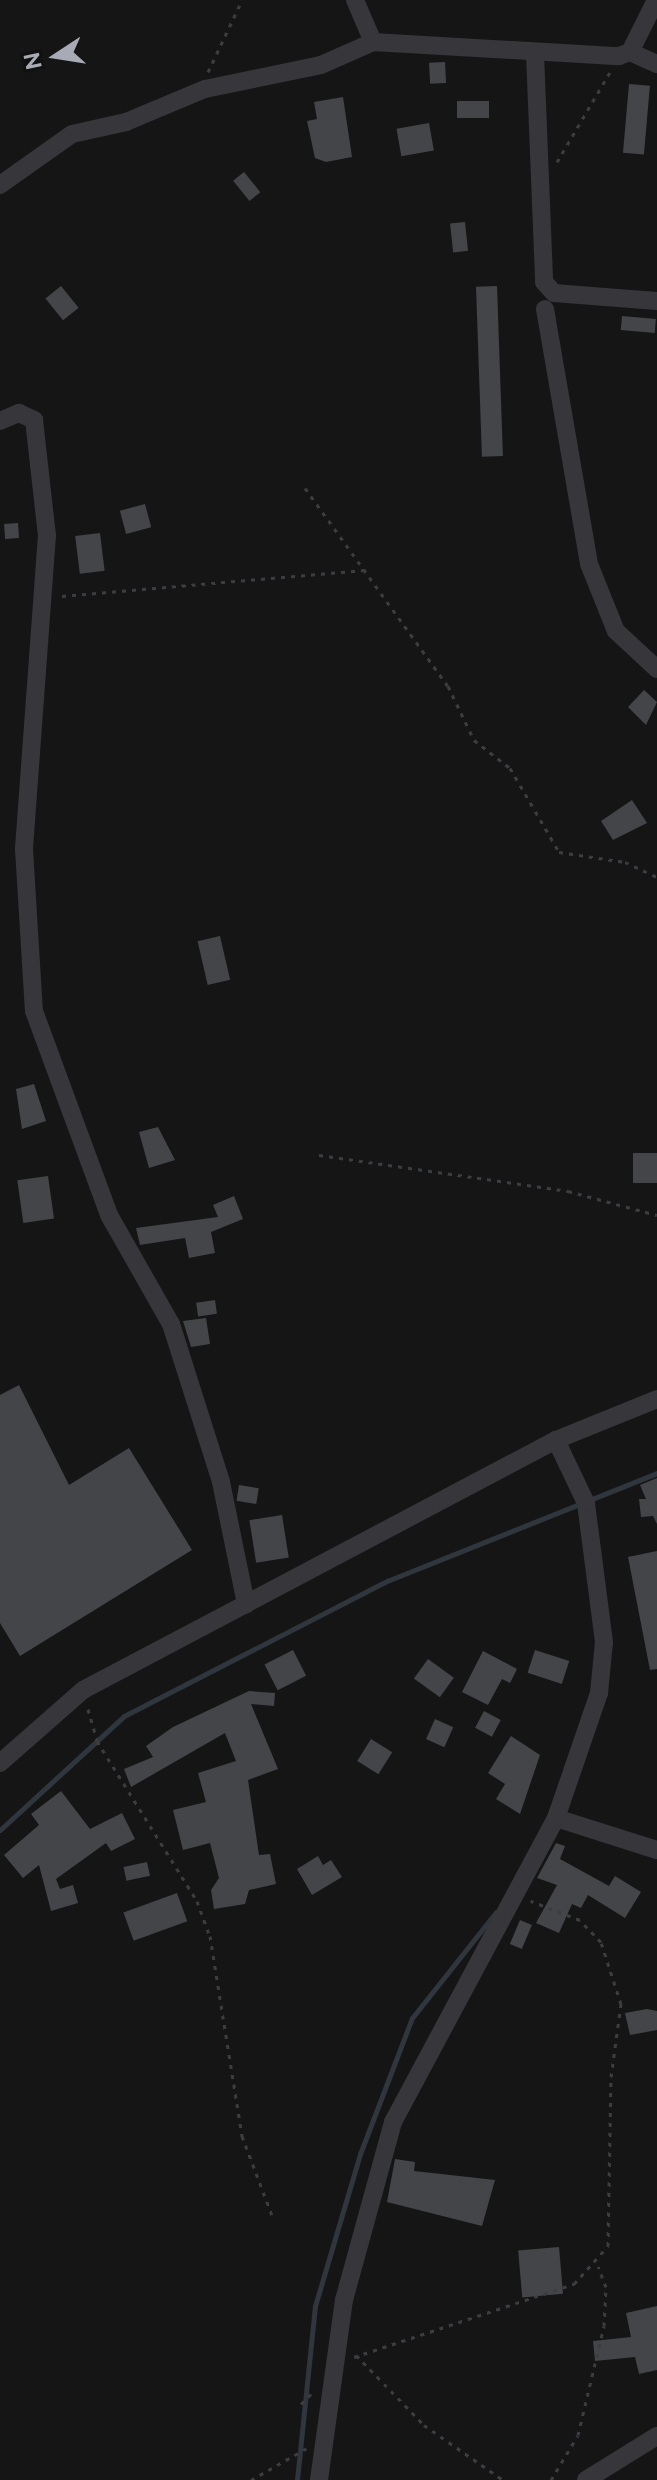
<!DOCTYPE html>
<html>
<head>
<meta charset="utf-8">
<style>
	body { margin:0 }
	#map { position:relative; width:657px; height:2480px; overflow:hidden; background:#151516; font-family:Raleway,sans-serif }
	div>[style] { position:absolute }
	.stream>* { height:5px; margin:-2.5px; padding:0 2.5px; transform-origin:2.5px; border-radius:2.5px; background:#2f363d }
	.building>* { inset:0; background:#444549; transform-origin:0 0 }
	.path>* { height:3px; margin-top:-1.5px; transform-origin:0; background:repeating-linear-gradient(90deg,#3c3d41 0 4px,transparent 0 10px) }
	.minor>* { height:18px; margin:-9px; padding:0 9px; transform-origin:9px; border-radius:9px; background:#36363b }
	span { translate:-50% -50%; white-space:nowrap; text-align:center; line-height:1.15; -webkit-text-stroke:6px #101011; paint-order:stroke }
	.north { position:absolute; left:16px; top:16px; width:80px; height:80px; -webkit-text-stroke:6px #101011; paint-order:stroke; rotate:258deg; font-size:22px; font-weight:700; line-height:32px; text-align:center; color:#a8abb5 }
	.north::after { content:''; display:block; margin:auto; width:28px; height:36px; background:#a8abb5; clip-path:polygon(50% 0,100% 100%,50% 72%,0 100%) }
</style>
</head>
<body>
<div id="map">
	<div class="stream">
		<div style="left:0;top:1830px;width:168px;rotate:-42.6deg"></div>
		<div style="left:124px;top:1716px;width:296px;rotate:-27.2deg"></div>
		<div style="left:387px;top:1581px;width:291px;rotate:-21.8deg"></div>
		<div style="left:297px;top:2480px;width:175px;rotate:-84.1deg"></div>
		<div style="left:315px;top:2306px;width:159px;rotate:-73.5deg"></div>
		<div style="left:360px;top:2154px;width:146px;rotate:-69.1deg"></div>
		<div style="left:412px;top:2018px;width:135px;rotate:-51.6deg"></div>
	</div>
	<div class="building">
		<div style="left:445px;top:62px;width:21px;height:16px;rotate:87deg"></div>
		<div style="left:629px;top:84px;width:21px;height:69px;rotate:5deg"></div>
		<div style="clip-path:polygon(343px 97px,352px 157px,326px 162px,315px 158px,307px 121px,317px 119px,314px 102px)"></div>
		<div style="left:489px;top:101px;width:17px;height:32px;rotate:90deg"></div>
		<div style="left:429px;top:123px;width:28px;height:33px;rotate:80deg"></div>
		<div style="left:244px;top:172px;width:26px;height:14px;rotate:51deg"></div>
		<div style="left:465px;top:222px;width:29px;height:15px;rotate:84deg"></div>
		<div style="left:61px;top:286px;width:28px;height:20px;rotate:51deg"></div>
		<div style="left:497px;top:286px;width:170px;height:21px;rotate:88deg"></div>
		<div style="left:622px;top:316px;width:34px;height:14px;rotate:5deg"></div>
		<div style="left:145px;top:504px;width:24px;height:26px;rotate:75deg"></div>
		<div style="left:18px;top:523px;width:15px;height:14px;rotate:86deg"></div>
		<div style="left:100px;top:533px;width:38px;height:25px;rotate:83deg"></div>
		<div style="clip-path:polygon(644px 690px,657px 702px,646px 725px,628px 707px)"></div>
		<div style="clip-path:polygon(632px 800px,647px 823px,613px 840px,601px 821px)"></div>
		<div style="left:220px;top:936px;width:45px;height:23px;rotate:77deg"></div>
		<div style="clip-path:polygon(34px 1084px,46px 1121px,22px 1129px,16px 1089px)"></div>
		<div style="clip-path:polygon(158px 1127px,175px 1160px,149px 1168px,139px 1132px)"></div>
		<div style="left:657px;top:1153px;width:30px;height:24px;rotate:90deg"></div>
		<div style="left:48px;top:1176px;width:43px;height:31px;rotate:82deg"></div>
		<div style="clip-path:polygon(234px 1196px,243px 1219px,211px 1232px,215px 1253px,189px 1258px,185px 1238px,140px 1245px,136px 1228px,218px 1217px,213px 1205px)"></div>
		<div style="left:215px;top:1300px;width:14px;height:19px;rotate:82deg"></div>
		<div style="clip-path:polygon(206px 1318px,210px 1344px,191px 1347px,183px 1321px)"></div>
		<div style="clip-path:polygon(19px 1385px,69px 1485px,129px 1448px,192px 1550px,20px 1656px,0 1623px,0 1395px)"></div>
		<div style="clip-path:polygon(657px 1478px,657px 1524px,653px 1516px,641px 1517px,639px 1499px,646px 1499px,640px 1485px)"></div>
		<div style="left:239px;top:1485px;width:20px;height:16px;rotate:9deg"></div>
		<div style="left:282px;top:1515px;width:43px;height:33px;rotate:81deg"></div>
		<div style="clip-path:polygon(657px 1551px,657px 1669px,650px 1670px,628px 1557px)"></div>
		<div style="left:293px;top:1650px;width:29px;height:32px;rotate:63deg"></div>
		<div style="left:535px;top:1650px;width:36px;height:24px;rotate:18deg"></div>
		<div style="clip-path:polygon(483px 1651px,517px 1669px,510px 1683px,502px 1679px,488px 1705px,462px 1692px)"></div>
		<div style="left:428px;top:1659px;width:32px;height:24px;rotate:36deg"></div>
		<div style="clip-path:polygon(249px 1691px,275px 1693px,274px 1706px,251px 1704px,278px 1769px,248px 1780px,259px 1855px,270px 1854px,276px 1884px,249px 1890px,245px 1904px,214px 1909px,211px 1890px,219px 1878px,210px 1843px,183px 1850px,173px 1810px,206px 1802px,198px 1773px,236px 1761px,225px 1733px,131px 1787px,124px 1769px,153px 1757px,146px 1746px,173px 1727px)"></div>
		<div style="left:484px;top:1711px;width:19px;height:19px;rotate:28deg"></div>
		<div style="left:435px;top:1719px;width:20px;height:22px;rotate:24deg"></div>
		<div style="clip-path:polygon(511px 1736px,540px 1755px,520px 1814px,496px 1799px,505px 1784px,488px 1773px)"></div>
		<div style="left:371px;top:1739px;width:25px;height:26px;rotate:32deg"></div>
		<div style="clip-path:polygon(61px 1791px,90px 1829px,122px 1813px,135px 1839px,111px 1851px,106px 1843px,56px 1879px,60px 1889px,73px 1885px,78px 1903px,51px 1911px,39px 1865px,23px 1878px,4px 1855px,39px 1825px,31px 1814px)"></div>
		<div style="clip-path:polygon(556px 1843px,565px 1846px,560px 1859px,609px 1886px,615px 1876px,641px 1892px,625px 1918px,588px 1895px,581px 1908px,572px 1904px,559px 1933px,536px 1923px,557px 1885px,537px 1878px)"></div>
		<div style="clip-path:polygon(318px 1856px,323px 1865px,331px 1860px,342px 1877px,312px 1895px,297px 1869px)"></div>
		<div style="left:147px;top:1862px;width:14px;height:24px;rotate:78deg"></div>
		<div style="left:177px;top:1893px;width:30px;height:57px;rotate:70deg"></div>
		<div style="left:520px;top:1920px;width:13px;height:26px;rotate:23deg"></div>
		<div style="clip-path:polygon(647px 2009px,657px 2011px,657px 2030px,630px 2035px,625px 2013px)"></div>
		<div style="clip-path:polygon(395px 2159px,415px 2162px,414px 2171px,495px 2180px,482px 2226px,387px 2202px)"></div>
		<div style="left:559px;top:2247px;width:47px;height:41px;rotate:85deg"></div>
		<div style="clip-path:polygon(657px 2306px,657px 2370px,639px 2374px,635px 2357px,595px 2361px,593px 2341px,631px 2337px,626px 2313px)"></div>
	</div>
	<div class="path">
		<div style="left:208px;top:72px;width:80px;rotate:-64.7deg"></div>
		<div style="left:557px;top:162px;width:104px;rotate:-59.5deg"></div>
		<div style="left:305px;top:488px;width:244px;rotate:54.2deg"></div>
		<div style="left:448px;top:686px;width:60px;rotate:64.3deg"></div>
		<div style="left:474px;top:740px;width:46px;rotate:37.9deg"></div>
		<div style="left:510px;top:768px;width:97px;rotate:59.7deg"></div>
		<div style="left:559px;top:852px;width:67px;rotate:8.6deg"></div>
		<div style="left:625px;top:862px;width:35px;rotate:25deg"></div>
		<div style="left:62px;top:596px;width:304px;rotate:-4.9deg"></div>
		<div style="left:319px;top:1155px;width:252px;rotate:8.2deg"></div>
		<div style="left:568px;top:1191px;width:92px;rotate:15.1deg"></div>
		<div style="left:88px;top:1709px;width:33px;rotate:74deg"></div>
		<div style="left:97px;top:1741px;width:189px;rotate:58deg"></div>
		<div style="left:197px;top:1901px;width:37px;rotate:70deg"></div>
		<div style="left:210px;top:1936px;width:203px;rotate:80.9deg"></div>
		<div style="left:242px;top:2136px;width:88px;rotate:69.3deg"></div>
		<div style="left:356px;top:2355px;width:98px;rotate:45.8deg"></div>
		<div style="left:424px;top:2425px;width:96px;rotate:34.8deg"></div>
		<div style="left:354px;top:2357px;width:232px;rotate:-18.4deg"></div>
		<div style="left:574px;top:2284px;width:51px;rotate:-48.2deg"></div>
		<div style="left:608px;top:2246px;width:169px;rotate:-89deg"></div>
		<div style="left:611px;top:2077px;width:74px;rotate:-82.2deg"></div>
		<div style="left:621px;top:2004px;width:65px;rotate:-107.9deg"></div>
		<div style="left:601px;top:1942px;width:30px;rotate:-134deg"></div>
		<div style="left:580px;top:1920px;width:53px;rotate:-158.8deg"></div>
		<div style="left:301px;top:2404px;width:16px;rotate:-45deg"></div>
		<div style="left:251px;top:2480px;width:64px;rotate:-29.7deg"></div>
		<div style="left:551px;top:2480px;width:52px;rotate:-59deg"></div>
		<div style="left:578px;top:2435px;width:112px;rotate:-76.6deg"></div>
		<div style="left:604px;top:2326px;width:39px;rotate:-87deg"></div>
		<div style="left:606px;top:2287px;width:22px;rotate:-111deg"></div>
	</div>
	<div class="minor">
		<div style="left:355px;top:0;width:46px;rotate:66.8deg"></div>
		<div style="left:373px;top:42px;width:246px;rotate:3.3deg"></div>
		<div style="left:619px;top:56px;width:12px;rotate:-20deg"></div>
		<div style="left:630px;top:52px;width:58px;rotate:-63.4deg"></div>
		<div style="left:630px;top:52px;width:30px;rotate:24deg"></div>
		<div style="left:535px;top:54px;width:228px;rotate:87.7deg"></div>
		<div style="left:544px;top:282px;width:15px;rotate:48deg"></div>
		<div style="left:554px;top:293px;width:103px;rotate:4.4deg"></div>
		<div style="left:0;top:185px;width:88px;rotate:-35.3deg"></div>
		<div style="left:72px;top:134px;width:55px;rotate:-12.5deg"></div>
		<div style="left:126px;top:122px;width:86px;rotate:-22.7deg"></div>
		<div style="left:205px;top:89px;width:118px;rotate:-11.7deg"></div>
		<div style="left:321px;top:65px;width:57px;rotate:-23.9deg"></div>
		<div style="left:545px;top:309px;width:259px;rotate:80.2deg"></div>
		<div style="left:589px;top:564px;width:72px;rotate:68.1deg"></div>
		<div style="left:616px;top:631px;width:56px;rotate:42.8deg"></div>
		<div style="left:0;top:421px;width:21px;rotate:-23deg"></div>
		<div style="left:19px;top:413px;width:17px;rotate:25deg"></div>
		<div style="left:34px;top:420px;width:116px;rotate:83.6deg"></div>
		<div style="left:47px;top:535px;width:315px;rotate:94.2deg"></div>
		<div style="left:24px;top:849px;width:162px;rotate:86.5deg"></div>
		<div style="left:34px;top:1011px;width:217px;rotate:69.8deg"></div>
		<div style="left:109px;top:1215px;width:125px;rotate:60.4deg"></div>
		<div style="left:171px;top:1324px;width:166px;rotate:72.4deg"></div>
		<div style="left:221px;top:1482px;width:125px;rotate:78.4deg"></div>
		<div style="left:0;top:1763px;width:111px;rotate:-41.3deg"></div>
		<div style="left:83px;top:1690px;width:535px;rotate:-27.86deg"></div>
		<div style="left:556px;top:1440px;width:109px;rotate:-22.1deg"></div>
		<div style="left:556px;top:1818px;width:106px;rotate:17.6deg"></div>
		<div style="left:319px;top:2480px;width:182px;rotate:-82.1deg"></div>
		<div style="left:344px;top:2300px;width:185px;rotate:-74.6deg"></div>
		<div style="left:393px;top:2122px;width:345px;rotate:-61.8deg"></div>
		<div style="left:556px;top:1818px;width:132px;rotate:-71deg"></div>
		<div style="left:599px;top:1693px;width:51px;rotate:-84.4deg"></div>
		<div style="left:604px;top:1642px;width:140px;rotate:-97.4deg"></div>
		<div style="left:586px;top:1503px;width:70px;rotate:-115.5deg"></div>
		<div style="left:586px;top:2480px;width:84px;rotate:-31.8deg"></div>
	</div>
	<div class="north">N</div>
</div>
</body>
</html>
